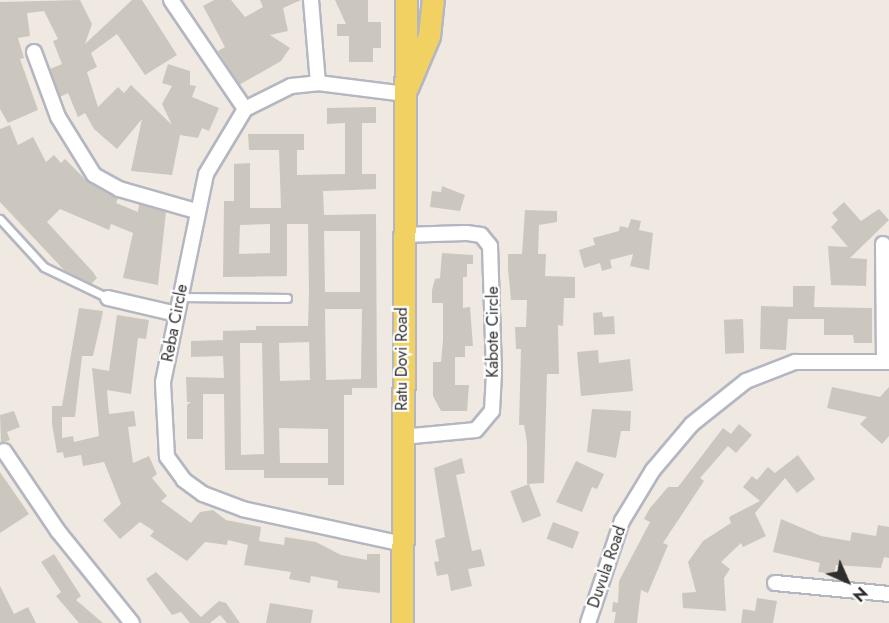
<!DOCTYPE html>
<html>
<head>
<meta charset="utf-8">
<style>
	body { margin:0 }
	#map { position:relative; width:889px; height:623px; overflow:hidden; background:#efe9e1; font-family:Jost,sans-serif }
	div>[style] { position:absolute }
	.building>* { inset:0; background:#cbc7bf; transform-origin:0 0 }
	.roads { filter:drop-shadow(2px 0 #b4b7c1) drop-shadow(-2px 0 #b4b7c1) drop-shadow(0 2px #b4b7c1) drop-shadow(0 -2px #b4b7c1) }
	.lane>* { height:7px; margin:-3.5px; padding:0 3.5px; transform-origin:3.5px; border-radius:3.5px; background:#fff }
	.street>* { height:14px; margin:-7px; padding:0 7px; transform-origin:7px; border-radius:7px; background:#fff }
	.primary>* { height:21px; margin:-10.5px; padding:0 10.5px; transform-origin:10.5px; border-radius:10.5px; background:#f2d163 }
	span { translate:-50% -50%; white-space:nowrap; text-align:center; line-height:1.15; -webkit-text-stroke:4.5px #fff; paint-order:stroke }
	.street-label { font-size:16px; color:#2e2e2e }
	.north { position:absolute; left:817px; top:551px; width:60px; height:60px; -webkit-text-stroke:4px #fff; paint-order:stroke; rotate:135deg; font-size:16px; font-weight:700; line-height:24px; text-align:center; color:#2e2e2e }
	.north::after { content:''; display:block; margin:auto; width:21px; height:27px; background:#2e2e2e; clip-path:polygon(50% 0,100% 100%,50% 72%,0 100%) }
</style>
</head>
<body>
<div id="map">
	<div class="building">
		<div style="clip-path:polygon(80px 0,92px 24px,85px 44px,132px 0,142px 0,177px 55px,145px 75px,117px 34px,91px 53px,97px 67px,87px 72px,98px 107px,118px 87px,124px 93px,131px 85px,172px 125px,162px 104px,172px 86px,162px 83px,168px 64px,190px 71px,190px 85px,196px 86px,192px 97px,219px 108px,209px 131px,202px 128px,198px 138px,180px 135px,172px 175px,131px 171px,142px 119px,117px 149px,94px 129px,85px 113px,78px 117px,68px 93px,60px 97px,50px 69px,62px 64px,53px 41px,58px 39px,44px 11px,27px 13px,30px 36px,18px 38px,24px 58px,20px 59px,38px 110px,8px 123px,0 109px,0 2px)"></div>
		<div style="clip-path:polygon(214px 0,231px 0,245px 17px,263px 7px,260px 0,301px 0,283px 8px,288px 31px,270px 35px,290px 48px,281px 61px,239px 85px,218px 51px,225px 47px,203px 6px)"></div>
		<div style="clip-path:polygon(335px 0,368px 0,368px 22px,381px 22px,381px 48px,373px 48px,373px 62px,349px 62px,349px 36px,337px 36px,337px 24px,346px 24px)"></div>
		<div style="clip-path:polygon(evenodd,376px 107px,376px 123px,362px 123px,362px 174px,376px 174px,376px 189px,323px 191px,324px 215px,376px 214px,377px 388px,352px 388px,352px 395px,344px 395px,344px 485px,328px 485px,328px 478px,264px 478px,264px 470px,225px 470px,224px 394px,203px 394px,203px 439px,187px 439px,187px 405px,191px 402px,187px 402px,186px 377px,224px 378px,223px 356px,191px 357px,191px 341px,223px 340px,223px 331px,256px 330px,256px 326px,308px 326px,309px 292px,308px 224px,287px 224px,287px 276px,223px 277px,224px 201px,234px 201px,234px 164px,250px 163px,250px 208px,281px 208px,279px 150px,249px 150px,248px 134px,304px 134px,304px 150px,297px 150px,297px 175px,345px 174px,345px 123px,327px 124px,327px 108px,376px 107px,270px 224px,270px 253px,239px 254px,240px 225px,270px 224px,376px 107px,324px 231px,360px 231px,360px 292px,325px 292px,324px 231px,376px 107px,325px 309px,362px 309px,361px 379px,326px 380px,325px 309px,376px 107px,309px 342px,310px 380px,280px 381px,279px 343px,309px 342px,376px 107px,240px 343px,262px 343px,264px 454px,241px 455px,240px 343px,376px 107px,279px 428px,328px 429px,328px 463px,280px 463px,279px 428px)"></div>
		<div style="clip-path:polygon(10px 125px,18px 145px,33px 137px,46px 162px,54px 155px,61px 163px,65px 159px,89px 183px,118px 198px,116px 203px,138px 212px,139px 204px,166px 212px,158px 285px,123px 278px,133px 233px,111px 224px,109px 230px,60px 209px,47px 222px,93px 272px,97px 278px,91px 284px,64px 270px,0 202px,0 129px)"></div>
		<div style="clip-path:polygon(442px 186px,465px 195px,460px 211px,430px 207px,432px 191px,441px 192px)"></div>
		<div style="clip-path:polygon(844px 202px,861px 221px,879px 209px,889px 220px,850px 258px,867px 259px,866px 286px,831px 285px,828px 246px,848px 247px,831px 227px,838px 220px,832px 213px)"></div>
		<div style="clip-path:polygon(525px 210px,557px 211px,557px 222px,539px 225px,538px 254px,546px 254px,545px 276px,575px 277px,575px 298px,564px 298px,563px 326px,558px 325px,559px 374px,547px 374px,544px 483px,527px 484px,527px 443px,524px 425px,519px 425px,521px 349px,516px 349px,515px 327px,526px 327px,527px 300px,511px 300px,508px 269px,508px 254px,522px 254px)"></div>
		<div style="clip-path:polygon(631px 219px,641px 221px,639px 230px,653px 233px,649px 270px,630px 266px,633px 254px,610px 260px,612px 268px,602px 271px,600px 263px,584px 268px,579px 250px,595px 245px,593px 238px,619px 231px,620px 226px,628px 228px)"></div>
		<div style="clip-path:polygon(442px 253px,473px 255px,473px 264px,467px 264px,467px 277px,463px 277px,463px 308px,470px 307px,473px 346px,465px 346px,465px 357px,455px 357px,455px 385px,469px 385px,467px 411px,441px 411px,433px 396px,433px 362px,441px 362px,443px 340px,443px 303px,432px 303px,432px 290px,435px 279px,440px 278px)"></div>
		<div style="clip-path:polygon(793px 286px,815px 286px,814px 307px,872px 308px,872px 343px,854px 343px,853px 335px,824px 335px,824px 319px,788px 319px,786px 350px,760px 349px,761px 306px,793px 307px)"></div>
		<div style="clip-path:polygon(79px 308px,103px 311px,102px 317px,93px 356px,82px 356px,75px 417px,62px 417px,62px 438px,73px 436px,74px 442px,99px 436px,92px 368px,109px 371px,117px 315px,149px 320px,146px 339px,138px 338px,131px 394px,107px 390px,109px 414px,134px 411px,136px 426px,128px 427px,133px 463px,149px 456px,157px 474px,152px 478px,167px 496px,161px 501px,191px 523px,200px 512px,213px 510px,226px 520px,261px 527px,259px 541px,284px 545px,285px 537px,316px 542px,341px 555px,367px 560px,367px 554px,380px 554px,380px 593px,337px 588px,338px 581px,311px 576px,310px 583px,289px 579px,291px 572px,244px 565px,248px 545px,228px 540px,227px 545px,205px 542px,187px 561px,150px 536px,154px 531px,140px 522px,120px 539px,103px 520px,121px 504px,104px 462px,83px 466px,81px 455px,64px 458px,63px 452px,57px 453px,52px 424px,52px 406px,62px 406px)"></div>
		<div style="clip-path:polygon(602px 312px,603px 317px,614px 316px,615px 334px,594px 335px,593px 313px)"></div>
		<div style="left:743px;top:319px;width:34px;height:19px;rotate:88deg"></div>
		<div style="clip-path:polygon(598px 350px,599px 363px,630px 359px,633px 391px,581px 396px,577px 352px)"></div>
		<div style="clip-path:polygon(832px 387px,880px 397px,889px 387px,889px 436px,882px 444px,860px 424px,867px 417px,827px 408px)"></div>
		<div style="clip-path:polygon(592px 409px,631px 411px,630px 431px,621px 431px,616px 458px,587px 452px)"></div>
		<div style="clip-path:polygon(14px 411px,20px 427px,7px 432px,10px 440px,1px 443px,0 415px)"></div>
		<div style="clip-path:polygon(739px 424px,752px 435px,736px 453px,728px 446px,700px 478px,704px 481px,663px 543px,668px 545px,648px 593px,641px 590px,637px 623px,614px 623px,616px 612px,612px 612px,613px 602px,618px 603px,619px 581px,650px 522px,644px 519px,650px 508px,668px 487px,678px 487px,723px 428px,731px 434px)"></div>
		<div style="clip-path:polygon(798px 455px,815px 479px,797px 493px,785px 478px,755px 513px,766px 536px,743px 547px,741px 543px,721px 562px,730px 569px,724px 578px,726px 611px,683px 608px,682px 593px,696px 592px,688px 562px,703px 541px,731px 523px,729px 517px,760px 501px,743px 487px,752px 476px,757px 480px,768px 467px,775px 473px)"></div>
		<div style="clip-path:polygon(462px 458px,465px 473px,456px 475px,472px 551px,481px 549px,485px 566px,468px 569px,472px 586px,451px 591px,448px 574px,437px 576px,434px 562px,439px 561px,435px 540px,445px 537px,434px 468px)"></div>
		<div style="clip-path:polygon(576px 461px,604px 474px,597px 489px,592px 487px,582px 512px,556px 502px)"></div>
		<div style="clip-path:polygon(0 472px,29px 514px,0 533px)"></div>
		<div style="left:529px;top:484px;width:34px;height:20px;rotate:69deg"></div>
		<div style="clip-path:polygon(781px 519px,821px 536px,850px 541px,852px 532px,876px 536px,878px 525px,889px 527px,889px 558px,884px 557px,881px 568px,836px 565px,834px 574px,818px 572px,820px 563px,773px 552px)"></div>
		<div style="left:553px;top:522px;width:28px;height:18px;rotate:21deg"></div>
		<div style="clip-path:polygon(54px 554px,81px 596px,76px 600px,103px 623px,79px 623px,56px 596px,61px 592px,41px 562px)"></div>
		<div style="clip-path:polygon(156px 572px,201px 617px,219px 601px,226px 603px,240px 623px,227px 623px,220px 615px,210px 623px,190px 623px,181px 612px,172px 615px,146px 579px)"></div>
		<div style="clip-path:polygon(0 586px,14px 614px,28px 607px,36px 623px,0 623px)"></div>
		<div style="clip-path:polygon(757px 598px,777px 601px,773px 623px,741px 623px,743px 609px,755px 611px)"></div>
		<div style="clip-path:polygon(270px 603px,313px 610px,311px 623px,266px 623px)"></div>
	</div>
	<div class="roads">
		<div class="lane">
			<div style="left:0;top:219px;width:65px;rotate:47.5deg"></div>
			<div style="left:44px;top:267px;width:71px;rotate:25.8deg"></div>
			<div style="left:181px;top:297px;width:106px;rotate:0.5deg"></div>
		</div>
		<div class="street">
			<div style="left:171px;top:0;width:132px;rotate:55.8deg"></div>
			<div style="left:311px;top:0;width:83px;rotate:85.2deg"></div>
			<div style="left:34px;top:52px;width:69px;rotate:69.7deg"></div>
			<div style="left:58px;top:117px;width:68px;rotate:58.2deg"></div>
			<div style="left:94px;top:175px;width:29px;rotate:29deg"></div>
			<div style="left:119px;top:189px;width:80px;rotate:15.9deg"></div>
			<div style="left:883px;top:244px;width:118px;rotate:89.5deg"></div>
			<div style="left:108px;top:298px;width:71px;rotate:13.1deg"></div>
			<div style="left:402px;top:437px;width:74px;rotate:-5.4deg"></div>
			<div style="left:476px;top:430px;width:25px;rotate:-50deg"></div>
			<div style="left:492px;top:411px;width:38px;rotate:-87deg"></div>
			<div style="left:494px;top:373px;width:127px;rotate:-91.8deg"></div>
			<div style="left:490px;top:246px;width:14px;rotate:-129deg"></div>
			<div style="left:481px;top:235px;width:15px;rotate:-172deg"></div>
			<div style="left:466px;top:233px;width:64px;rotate:178.2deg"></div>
			<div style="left:4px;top:451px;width:97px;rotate:56deg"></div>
			<div style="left:58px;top:531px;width:118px;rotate:51.2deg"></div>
			<div style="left:403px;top:544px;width:164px;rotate:-167.7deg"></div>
			<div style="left:243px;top:509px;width:43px;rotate:-159.4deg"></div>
			<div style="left:203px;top:494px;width:24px;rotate:-144deg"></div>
			<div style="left:184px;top:480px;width:29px;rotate:-126deg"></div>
			<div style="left:167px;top:457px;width:75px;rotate:-93.1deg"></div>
			<div style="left:163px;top:382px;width:212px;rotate:-78.3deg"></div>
			<div style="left:206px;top:174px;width:76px;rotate:-59deg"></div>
			<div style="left:245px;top:109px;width:51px;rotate:-26.6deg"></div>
			<div style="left:291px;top:86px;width:27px;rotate:-6deg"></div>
			<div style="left:318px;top:83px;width:88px;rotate:7.2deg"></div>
			<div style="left:775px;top:583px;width:115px;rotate:5.5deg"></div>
			<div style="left:588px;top:623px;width:108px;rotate:-71.6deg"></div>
			<div style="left:622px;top:521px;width:60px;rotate:-58.7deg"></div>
			<div style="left:653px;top:470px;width:60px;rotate:-49.7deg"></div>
			<div style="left:692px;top:424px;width:69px;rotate:-38.5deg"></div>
			<div style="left:746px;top:381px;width:53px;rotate:-21.2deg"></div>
			<div style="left:795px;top:362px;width:94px"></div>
		</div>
		<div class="primary">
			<div style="left:407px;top:88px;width:56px;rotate:-67.1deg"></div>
			<div style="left:429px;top:36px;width:36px;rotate:-84deg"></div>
			<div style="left:402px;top:623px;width:623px;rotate:-89.63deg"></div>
		</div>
	</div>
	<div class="street-label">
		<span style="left:175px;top:323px;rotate:-79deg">Reba Circle</span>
		<span style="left:493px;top:332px;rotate:-90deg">Kabote Circle</span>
		<span style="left:402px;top:359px;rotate:-90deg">Ratu Dovi Road</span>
		<span style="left:607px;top:567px;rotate:-71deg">Duvula Road</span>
	</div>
	<div class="north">N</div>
</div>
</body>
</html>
